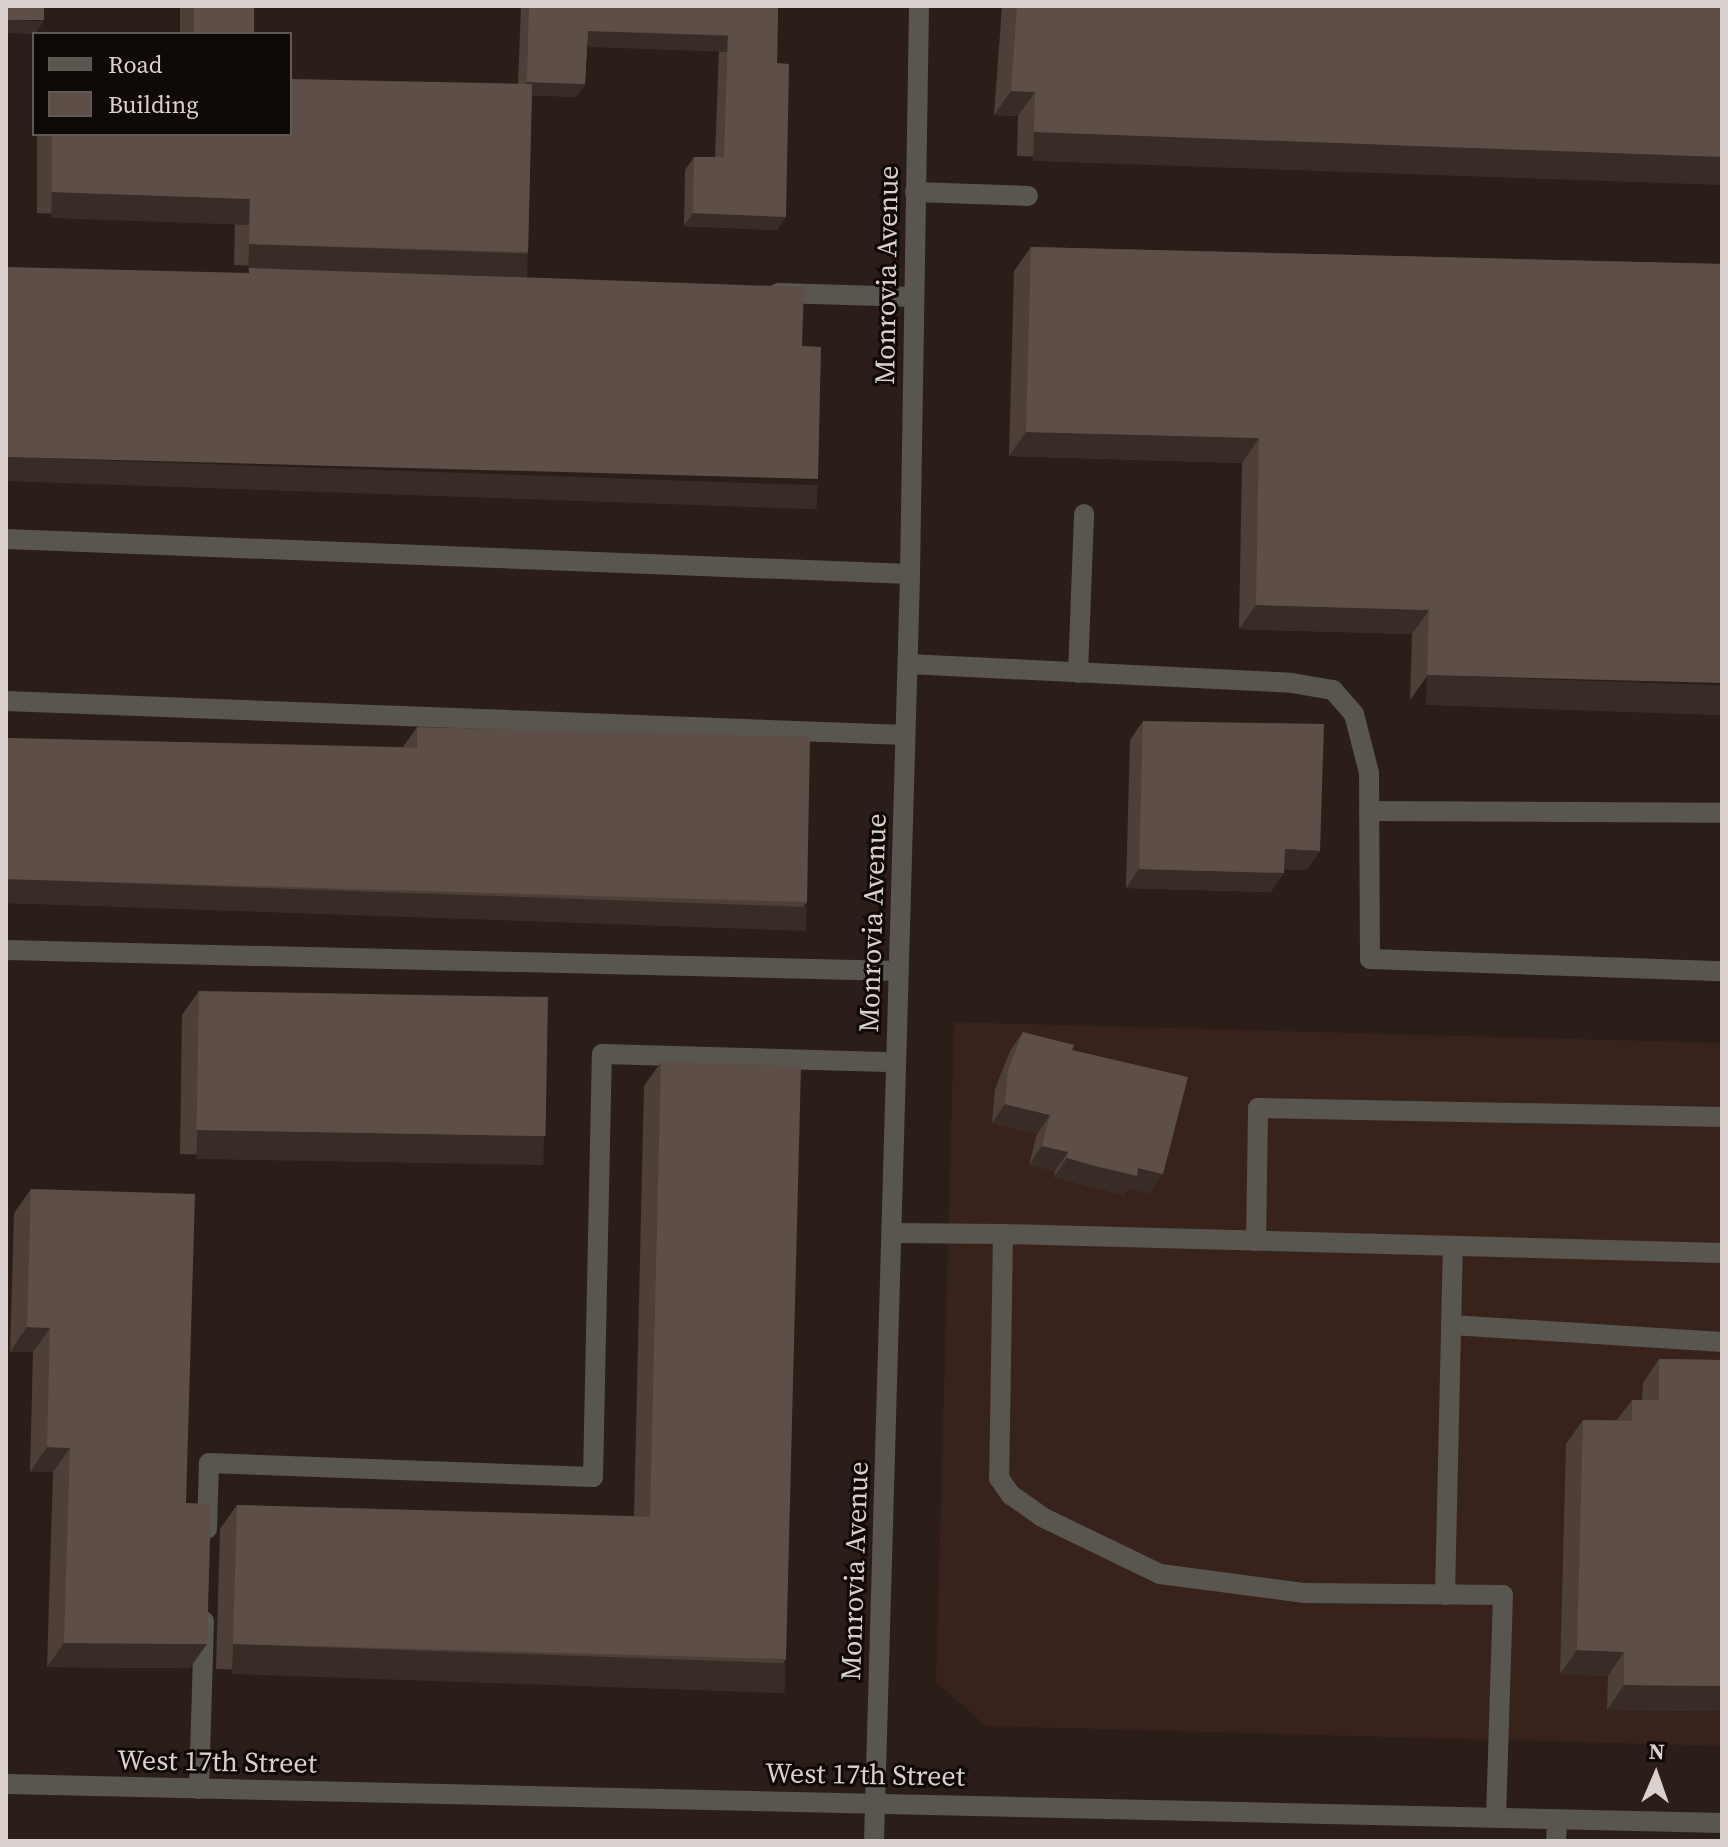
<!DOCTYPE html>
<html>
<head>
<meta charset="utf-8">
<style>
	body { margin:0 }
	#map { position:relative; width:1728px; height:1847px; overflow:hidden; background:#2b1d18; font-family:"Source Serif 4",serif }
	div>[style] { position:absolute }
	.built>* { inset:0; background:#38231c }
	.minor>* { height:20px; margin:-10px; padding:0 10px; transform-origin:10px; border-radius:10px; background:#59554f }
	.wall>* { inset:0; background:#4e4038; transform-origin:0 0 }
	.shaded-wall>* { inset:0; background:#392b25; transform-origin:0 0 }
	.building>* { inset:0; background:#5d4f48; transform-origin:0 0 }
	span { translate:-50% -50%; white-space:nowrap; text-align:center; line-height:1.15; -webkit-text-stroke:6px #0f0907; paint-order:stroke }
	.street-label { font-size:28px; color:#dad0cd }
	.frame { position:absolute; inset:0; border:8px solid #dad0cd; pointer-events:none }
	.legend { position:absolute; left:32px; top:32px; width:260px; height:104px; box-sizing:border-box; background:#0f0907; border:2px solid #605956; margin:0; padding:10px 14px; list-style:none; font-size:24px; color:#dad0cd }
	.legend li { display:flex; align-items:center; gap:16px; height:40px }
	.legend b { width:40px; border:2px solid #605956 }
	.north { position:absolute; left:1616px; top:1735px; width:80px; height:80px; -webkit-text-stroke:6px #0f0907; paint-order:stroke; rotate:2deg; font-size:22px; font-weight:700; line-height:32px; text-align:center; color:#dad0cd }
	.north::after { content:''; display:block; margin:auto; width:28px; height:36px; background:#dad0cd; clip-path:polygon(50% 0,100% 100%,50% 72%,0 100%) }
</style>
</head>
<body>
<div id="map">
	<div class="built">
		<div style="clip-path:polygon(954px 1022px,1722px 1043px,1722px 1746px,986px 1726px,936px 1682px)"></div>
	</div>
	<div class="minor">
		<div style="left:915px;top:192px;width:113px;rotate:2deg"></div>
		<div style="left:778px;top:293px;width:135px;rotate:1.7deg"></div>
		<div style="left:6px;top:539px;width:905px;rotate:2.22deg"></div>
		<div style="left:908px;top:664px;width:384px;rotate:2.8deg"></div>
		<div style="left:1292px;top:683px;width:42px;rotate:9.7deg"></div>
		<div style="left:1333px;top:690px;width:32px;rotate:49deg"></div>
		<div style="left:1354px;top:714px;width:61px;rotate:75.7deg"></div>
		<div style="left:1369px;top:773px;width:186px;rotate:89.7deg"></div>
		<div style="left:1370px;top:959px;width:352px;rotate:2deg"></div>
		<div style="left:1078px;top:673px;width:159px;rotate:-87.8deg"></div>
		<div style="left:6px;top:701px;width:900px;rotate:2.17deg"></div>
		<div style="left:1369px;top:811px;width:353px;rotate:0.3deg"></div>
		<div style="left:6px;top:950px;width:893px;rotate:1.35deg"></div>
		<div style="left:892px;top:1233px;width:111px;rotate:0.5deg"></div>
		<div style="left:1003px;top:1234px;width:244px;rotate:90.9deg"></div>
		<div style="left:999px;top:1478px;width:21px;rotate:55deg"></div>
		<div style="left:1011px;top:1495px;width:38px;rotate:35deg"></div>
		<div style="left:1042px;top:1517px;width:131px;rotate:25.8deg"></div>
		<div style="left:1160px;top:1574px;width:146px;rotate:7.5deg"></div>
		<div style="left:1305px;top:1593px;width:198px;rotate:0.6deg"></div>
		<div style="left:1503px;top:1595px;width:222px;rotate:91.8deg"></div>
		<div style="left:1003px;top:1234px;width:719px;rotate:1.51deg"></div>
		<div style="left:1256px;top:1241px;width:133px;rotate:-89.1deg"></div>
		<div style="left:1258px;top:1108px;width:464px;rotate:1.1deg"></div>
		<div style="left:1451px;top:1325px;width:272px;rotate:3.6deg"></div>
		<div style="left:207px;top:1529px;width:66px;rotate:-88.3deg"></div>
		<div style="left:209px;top:1463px;width:384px;rotate:2.1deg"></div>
		<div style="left:593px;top:1477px;width:423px;rotate:-88.8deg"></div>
		<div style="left:602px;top:1054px;width:294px;rotate:1.6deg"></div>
		<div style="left:1445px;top:1595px;width:349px;rotate:-88.7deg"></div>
		<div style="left:6px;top:1784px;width:1716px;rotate:1.3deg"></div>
		<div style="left:199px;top:1789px;width:168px;rotate:-88.3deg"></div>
		<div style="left:874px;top:1841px;width:1268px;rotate:-88.37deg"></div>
		<div style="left:910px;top:574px;width:568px;rotate:-89.09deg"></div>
		<div style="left:1556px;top:1841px;width:22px;rotate:-87deg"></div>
	</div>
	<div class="wall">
		<div style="left:180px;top:6px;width:74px;height:28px"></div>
		<div style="clip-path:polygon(521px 6px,778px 6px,777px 63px,786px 217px,777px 230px,684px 226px,685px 170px,694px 157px,715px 157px,719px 48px,587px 44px,585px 84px,576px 97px,532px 95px,528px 252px,513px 273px,234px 265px,235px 220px,37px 213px,37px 134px,290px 134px,518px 84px)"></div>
		<div style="clip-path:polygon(1002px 6px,1722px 6px,1722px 182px,1017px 156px,1018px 116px,994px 115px)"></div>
		<div style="clip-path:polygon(1031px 247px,1722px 264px,1410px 700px,1412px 634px,1239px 629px,1242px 463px,1009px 456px,1014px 271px)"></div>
		<div style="clip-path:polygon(1143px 721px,1307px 870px,1284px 869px,1271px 892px,1126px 888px,1130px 740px)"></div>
		<div style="clip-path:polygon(417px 727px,807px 902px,790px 926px,6px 903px,6px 738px,403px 747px)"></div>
		<div style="clip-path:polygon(199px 991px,544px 1139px,527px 1163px,180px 1154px,182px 1015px)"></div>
		<div style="clip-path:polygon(1023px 1032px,1072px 1050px,1163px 1174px,1150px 1193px,1128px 1188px,1124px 1195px,1054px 1177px,1055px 1171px,1029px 1165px,1037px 1134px,992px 1123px,995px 1089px,1010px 1051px)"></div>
		<div style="clip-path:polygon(661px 1062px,786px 1659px,769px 1684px,216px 1669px,220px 1529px,237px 1505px,634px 1516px,644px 1086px)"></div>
		<div style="clip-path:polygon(31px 1189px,186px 1503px,190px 1668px,47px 1667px,53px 1472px,30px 1472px,33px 1352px,10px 1352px,14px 1213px)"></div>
		<div style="clip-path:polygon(1659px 1359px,1722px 1360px,1722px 1711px,1607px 1710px,1608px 1676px,1560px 1674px,1566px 1444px,1583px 1420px,1617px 1420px,1632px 1400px,1642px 1400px,1643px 1383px)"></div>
	</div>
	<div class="shaded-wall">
		<div style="clip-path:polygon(6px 20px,44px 21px,35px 34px,6px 33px)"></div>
		<div style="left:588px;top:31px;width:140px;height:16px;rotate:2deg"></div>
		<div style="clip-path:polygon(527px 82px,585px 84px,576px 97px,518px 95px)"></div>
		<div style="clip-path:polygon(1011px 91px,1035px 92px,1018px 116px,994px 115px)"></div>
		<div style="left:1034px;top:132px;width:688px;height:29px;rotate:2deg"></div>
		<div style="left:52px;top:192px;width:198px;height:26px;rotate:2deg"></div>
		<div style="clip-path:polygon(693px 213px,786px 217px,777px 230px,684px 226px)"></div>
		<div style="left:249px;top:244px;width:279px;height:26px;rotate:2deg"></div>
		<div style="clip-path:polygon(1026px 432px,1259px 438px,1242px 463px,1009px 456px)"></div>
		<div style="left:6px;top:457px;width:812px;height:24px;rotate:2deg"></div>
		<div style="clip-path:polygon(1256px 605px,1429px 610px,1412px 634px,1239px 629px)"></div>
		<div style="left:1427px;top:675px;width:295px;height:30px;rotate:2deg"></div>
		<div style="clip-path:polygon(1285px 849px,1320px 851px,1307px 870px,1272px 868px)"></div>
		<div style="clip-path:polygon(1139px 869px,1284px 873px,1271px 892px,1126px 888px)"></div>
		<div style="left:6px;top:879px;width:801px;height:24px;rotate:2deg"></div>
		<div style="clip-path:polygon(1005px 1104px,1050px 1115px,1037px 1134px,992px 1123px)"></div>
		<div style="left:197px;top:1130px;width:347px;height:29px;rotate:1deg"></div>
		<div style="clip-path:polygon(1042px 1146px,1068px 1152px,1055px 1171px,1029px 1165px)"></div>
		<div style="clip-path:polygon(1067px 1158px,1138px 1168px,1163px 1174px,1150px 1193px,1128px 1188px,1124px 1195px,1054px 1177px)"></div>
		<div style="clip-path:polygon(27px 1327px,50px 1328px,33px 1352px,10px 1352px)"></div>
		<div style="clip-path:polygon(47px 1447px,70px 1448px,53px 1472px,30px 1472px)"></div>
		<div style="clip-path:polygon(64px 1643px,207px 1644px,190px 1668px,47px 1667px)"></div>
		<div style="left:233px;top:1644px;width:553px;height:30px;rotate:2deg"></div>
		<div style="clip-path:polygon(1577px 1650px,1624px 1652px,1608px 1676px,1560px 1674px)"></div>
		<div style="clip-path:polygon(1624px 1685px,1722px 1686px,1722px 1711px,1607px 1710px)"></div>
	</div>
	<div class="building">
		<div style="left:6px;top:6px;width:38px;height:14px"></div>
		<div style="left:194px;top:6px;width:60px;height:28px"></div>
		<div style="clip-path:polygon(529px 6px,778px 6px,777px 63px,789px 64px,786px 217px,693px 213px,694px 157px,724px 157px,728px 35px,588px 31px,585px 84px,527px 82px)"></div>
		<div style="clip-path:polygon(1017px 6px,1722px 6px,1722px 157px,1034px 132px,1035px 92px,1011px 91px)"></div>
		<div style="clip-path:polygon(290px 79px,532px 84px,528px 252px,249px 244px,250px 199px,52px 192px,52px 134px,290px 134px)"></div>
		<div style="clip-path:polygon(1031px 247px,1722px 264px,1722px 683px,1427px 675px,1429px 610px,1256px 605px,1259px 438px,1026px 432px)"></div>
		<div style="clip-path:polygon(6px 267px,249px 273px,249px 268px,804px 287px,802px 346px,821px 347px,818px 479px,6px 457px)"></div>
		<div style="clip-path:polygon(1143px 721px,1324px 724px,1320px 851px,1285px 849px,1284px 873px,1139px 869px)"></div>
		<div style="clip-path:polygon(417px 727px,810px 737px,807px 902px,6px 879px,6px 738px,417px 748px)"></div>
		<div style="left:199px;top:991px;width:349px;height:139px;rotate:1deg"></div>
		<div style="clip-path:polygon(1023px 1032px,1074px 1045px,1072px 1050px,1188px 1077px,1163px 1174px,1138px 1168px,1137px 1176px,1095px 1166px,1067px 1158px,1068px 1152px,1042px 1146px,1050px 1115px,1005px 1104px,1008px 1070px)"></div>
		<div style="clip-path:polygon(661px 1062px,801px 1066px,786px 1659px,233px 1644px,237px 1505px,650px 1517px)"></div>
		<div style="clip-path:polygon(31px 1189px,195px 1194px,186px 1503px,211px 1504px,207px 1644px,64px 1643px,70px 1448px,47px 1447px,50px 1328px,27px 1327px)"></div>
		<div style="clip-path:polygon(1659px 1359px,1722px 1360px,1722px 1686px,1624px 1685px,1624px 1652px,1577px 1650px,1583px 1420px,1632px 1421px,1632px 1400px,1659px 1400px)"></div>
	</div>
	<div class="street-label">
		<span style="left:886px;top:275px;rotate:-89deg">Monrovia Avenue</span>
		<span style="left:872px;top:923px;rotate:-88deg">Monrovia Avenue</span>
		<span style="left:854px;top:1571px;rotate:-88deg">Monrovia Avenue</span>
		<span style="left:217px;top:1761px;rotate:1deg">West 17th Street</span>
		<span style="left:865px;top:1774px;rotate:1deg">West 17th Street</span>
	</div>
	<div class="frame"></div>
	<ul class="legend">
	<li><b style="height:10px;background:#59554f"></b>Road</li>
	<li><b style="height:22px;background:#5d4f48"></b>Building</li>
	</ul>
	<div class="north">N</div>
</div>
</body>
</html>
